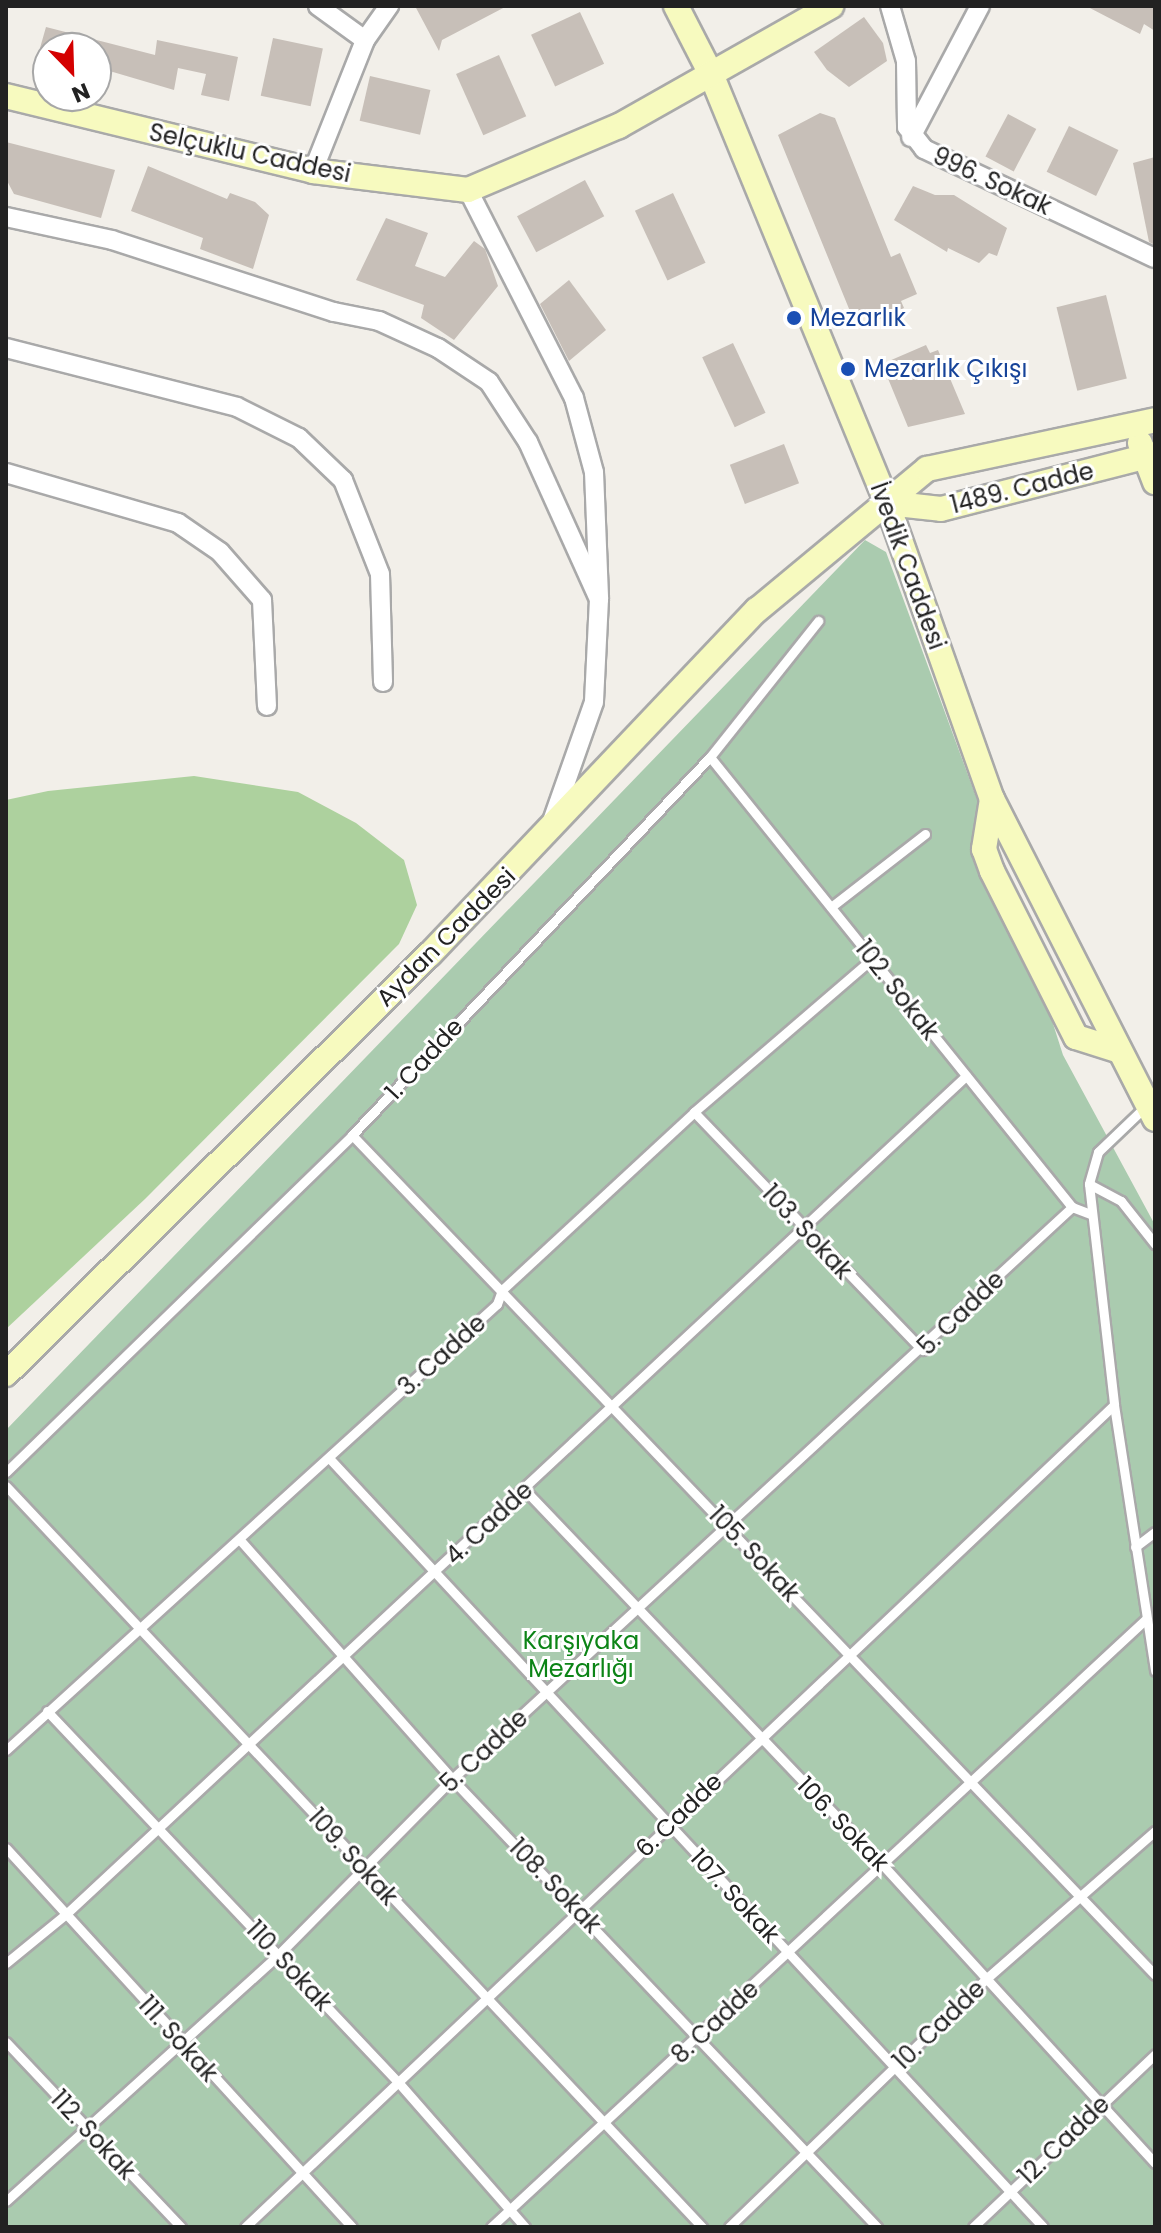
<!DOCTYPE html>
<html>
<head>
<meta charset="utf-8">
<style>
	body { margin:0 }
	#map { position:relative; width:1161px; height:2233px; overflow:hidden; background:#f2efe9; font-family:Poppins,sans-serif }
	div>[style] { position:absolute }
	.forest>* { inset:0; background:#add19e }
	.cemetery>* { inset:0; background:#aacbaf }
	.building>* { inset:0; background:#c7bfb8; transform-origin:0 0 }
	.roads { filter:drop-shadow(2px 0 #a9a9a9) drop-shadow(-2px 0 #a9a9a9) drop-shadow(0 2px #a9a9a9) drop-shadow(0 -2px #a9a9a9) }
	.lane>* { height:9px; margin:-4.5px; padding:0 4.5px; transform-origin:4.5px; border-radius:4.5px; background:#fff }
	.street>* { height:18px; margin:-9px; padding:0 9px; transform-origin:9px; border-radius:9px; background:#fff }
	.secondary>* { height:24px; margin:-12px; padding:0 12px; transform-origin:12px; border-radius:12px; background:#f7fabf }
	.dots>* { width:22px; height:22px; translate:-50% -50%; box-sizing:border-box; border:4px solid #fff; border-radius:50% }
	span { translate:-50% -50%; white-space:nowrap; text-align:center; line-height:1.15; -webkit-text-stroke:6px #fff; paint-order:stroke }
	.street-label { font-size:24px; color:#222 }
	.transit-label { font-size:24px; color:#164399 }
	.left { translate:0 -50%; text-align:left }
	.park-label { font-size:24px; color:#0c8416 }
	.frame { position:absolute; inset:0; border:8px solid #222; pointer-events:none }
	.north { position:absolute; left:32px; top:32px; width:80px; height:80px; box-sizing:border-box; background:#fff; border:2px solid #a7a7a7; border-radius:50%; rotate:157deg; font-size:22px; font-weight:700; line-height:32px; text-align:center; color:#222 }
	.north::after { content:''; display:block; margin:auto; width:28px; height:36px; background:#d40000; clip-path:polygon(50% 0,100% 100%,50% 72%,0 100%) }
</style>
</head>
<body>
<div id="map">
	<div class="forest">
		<div style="clip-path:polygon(194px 776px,298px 792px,356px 823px,404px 860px,417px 905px,399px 944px,145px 1199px,6px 1329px,6px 800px,48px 791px)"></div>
	</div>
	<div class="cemetery">
		<div style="clip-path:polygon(865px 540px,886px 552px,1011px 892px,1063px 1055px,1155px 1225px,1155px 2227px,6px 2227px,6px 1430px)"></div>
	</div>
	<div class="building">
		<div style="clip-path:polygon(415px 6px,507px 6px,442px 40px,439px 51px)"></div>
		<div style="clip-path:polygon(1086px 6px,1155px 6px,1155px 31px,1144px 24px,1140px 34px)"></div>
		<div style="left:580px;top:12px;width:57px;height:54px;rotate:65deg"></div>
		<div style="clip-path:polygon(864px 17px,883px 43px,887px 61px,849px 87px,827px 70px,814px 52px)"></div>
		<div style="clip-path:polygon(46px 27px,155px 55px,157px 40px,238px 57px,229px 101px,201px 95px,206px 74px,178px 68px,174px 90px,96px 67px,96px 48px,40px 48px)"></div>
		<div style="left:273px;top:38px;width:51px;height:59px;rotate:12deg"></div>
		<div style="left:499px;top:55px;width:67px;height:47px;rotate:66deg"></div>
		<div style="left:370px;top:76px;width:62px;height:46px;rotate:13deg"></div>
		<div style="clip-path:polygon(820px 113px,835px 118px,891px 257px,900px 253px,917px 294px,901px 301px,904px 308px,873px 322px,870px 314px,854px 321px,778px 135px)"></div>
		<div style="left:1008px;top:114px;width:32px;height:48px;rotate:28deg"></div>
		<div style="left:1069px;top:126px;width:55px;height:51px;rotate:26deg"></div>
		<div style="clip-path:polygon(6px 142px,115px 170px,101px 218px,14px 194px,6px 179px)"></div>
		<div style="clip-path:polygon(1155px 157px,1155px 245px,1149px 242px,1133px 163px)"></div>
		<div style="clip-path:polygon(148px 166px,227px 199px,230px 193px,255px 202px,269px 215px,253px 269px,200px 249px,203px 238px,131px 211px)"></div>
		<div style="left:585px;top:180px;width:41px;height:77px;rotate:62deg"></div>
		<div style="clip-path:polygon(913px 186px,935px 195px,954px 195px,1007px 228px,997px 256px,989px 253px,979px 263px,948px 248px,947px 252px,894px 220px)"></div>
		<div style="left:673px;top:193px;width:77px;height:42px;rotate:65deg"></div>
		<div style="clip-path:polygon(386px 218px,428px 233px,415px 266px,445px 277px,474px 241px,485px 249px,498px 286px,454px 340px,421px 318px,424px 305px,356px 280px)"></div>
		<div style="clip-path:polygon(569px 280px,606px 330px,569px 361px,540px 304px)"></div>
		<div style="left:1106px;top:295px;width:86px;height:51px;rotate:76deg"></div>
		<div style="left:733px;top:343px;width:77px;height:34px;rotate:65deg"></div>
		<div style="clip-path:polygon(926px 345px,930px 353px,938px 350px,965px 414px,908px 427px,882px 364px)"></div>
		<div style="left:784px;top:444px;width:42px;height:58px;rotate:69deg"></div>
	</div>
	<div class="roads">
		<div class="lane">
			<div style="left:710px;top:757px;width:578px;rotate:51.19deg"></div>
			<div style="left:1072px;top:1207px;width:19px;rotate:21deg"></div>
			<div style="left:831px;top:907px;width:119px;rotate:-37.8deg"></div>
			<div style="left:1147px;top:1105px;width:68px;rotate:136.2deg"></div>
			<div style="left:1098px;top:1152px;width:33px;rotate:106deg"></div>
			<div style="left:1089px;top:1184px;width:222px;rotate:83.5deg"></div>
			<div style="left:1114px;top:1405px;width:269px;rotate:81.2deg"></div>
			<div style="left:694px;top:1112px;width:330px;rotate:46.2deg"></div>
			<div style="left:352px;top:1135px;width:1162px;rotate:46.29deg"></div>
			<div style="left:1089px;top:1184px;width:36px;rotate:28deg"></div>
			<div style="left:1121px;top:1201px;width:55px;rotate:51.7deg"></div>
			<div style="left:329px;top:1458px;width:1049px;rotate:47.12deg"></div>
			<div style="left:6px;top:1472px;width:483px;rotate:-44.2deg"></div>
			<div style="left:352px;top:1135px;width:521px;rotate:-46.56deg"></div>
			<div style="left:710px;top:757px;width:174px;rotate:-51.5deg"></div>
			<div style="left:6px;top:1486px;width:1017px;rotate:46.79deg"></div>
			<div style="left:525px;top:1490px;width:514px;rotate:46.34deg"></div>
			<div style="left:880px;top:1862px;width:408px;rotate:47.6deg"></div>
			<div style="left:240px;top:1540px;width:319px;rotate:48.4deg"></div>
			<div style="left:452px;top:1779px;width:618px;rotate:46.51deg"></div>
			<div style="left:1135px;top:1547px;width:25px;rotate:-37deg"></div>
			<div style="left:47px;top:1711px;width:511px;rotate:46.59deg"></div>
			<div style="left:398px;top:2082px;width:193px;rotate:48.8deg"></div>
			<div style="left:6px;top:1750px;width:663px;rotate:-42.25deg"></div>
			<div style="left:497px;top:1304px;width:15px;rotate:-70deg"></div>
			<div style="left:502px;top:1290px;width:262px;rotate:-42.8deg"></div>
			<div style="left:694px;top:1112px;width:236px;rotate:-40.7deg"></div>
			<div style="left:6px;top:1848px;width:513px;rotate:47.61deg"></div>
			<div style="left:6px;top:1963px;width:77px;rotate:-39.2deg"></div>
			<div style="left:66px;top:1914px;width:1230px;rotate:-42.96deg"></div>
			<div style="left:6px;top:2042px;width:255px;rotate:46.6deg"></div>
			<div style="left:6px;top:2201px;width:367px;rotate:-42.1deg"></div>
			<div style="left:278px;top:1955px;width:247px;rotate:-45.3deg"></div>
			<div style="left:452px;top:1779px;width:844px;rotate:-42.69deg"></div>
			<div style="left:245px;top:2227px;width:1196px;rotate:-43.41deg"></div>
			<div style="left:491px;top:2227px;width:894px;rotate:-42.87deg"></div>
			<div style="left:729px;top:2227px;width:359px;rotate:-44deg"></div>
			<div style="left:987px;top:1978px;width:223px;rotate:-41.2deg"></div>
			<div style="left:973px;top:2227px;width:251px;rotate:-43.5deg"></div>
		</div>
		<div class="street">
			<div style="left:318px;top:6px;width:58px;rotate:35.9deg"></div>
			<div style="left:890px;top:6px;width:57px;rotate:73.8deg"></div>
			<div style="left:906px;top:61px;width:66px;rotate:89.1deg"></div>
			<div style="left:907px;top:127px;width:28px;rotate:52deg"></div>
			<div style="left:924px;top:149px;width:255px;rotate:25.3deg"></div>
			<div style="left:911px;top:137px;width:148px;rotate:-62.2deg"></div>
			<div style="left:313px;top:171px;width:141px;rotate:-68.3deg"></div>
			<div style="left:365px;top:40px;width:42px;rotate:-54.8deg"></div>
			<div style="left:468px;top:190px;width:233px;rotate:63deg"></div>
			<div style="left:574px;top:398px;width:77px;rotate:74.9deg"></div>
			<div style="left:594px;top:472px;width:127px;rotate:87.7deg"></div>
			<div style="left:599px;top:599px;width:103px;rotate:92.8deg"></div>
			<div style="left:594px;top:702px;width:129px;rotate:109.4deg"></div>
			<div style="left:6px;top:217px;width:108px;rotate:12.2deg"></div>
			<div style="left:112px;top:240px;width:233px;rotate:18deg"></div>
			<div style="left:334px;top:312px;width:46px;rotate:11.3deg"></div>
			<div style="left:379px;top:321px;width:65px;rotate:24.6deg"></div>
			<div style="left:438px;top:348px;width:61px;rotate:33.7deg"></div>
			<div style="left:489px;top:382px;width:72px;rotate:57deg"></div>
			<div style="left:528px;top:442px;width:172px;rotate:65.7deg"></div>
			<div style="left:6px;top:348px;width:238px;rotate:14.3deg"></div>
			<div style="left:237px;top:407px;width:69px;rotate:26.6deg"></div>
			<div style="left:299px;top:438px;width:61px;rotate:43.7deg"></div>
			<div style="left:343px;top:480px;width:101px;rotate:68.5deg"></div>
			<div style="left:380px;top:574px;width:108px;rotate:88.4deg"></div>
			<div style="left:6px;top:473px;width:179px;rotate:16.2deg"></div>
			<div style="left:178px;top:523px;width:51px;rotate:34.6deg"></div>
			<div style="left:220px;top:552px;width:64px;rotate:48.8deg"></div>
			<div style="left:262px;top:600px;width:106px;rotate:87.3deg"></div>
		</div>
		<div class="secondary">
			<div style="left:676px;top:6px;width:76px;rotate:62.8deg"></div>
			<div style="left:711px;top:74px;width:464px;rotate:67.7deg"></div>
			<div style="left:887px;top:503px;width:314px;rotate:70.5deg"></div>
			<div style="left:992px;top:799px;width:359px;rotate:63deg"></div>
			<div style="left:6px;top:96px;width:316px;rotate:13.7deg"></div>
			<div style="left:313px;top:171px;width:156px;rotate:7deg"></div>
			<div style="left:468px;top:190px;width:164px;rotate:-23deg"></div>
			<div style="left:619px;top:126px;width:244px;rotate:-29.5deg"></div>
			<div style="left:1140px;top:443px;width:42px;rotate:69deg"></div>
			<div style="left:887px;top:503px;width:54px;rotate:6.3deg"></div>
			<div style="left:941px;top:509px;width:221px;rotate:-14.4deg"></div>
			<div style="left:992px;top:799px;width:51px;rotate:99.1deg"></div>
			<div style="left:984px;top:849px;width:23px;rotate:70deg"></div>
			<div style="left:992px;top:871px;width:186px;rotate:63.2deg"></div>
			<div style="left:1076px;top:1037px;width:43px;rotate:17.6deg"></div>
			<div style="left:6px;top:1374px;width:597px;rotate:-44.73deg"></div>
			<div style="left:430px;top:954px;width:475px;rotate:-46.5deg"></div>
			<div style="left:757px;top:610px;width:221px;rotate:-39.7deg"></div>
			<div style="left:927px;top:469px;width:233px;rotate:-12.1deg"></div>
		</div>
	</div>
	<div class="dots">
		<div style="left:794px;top:318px;background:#1a4fb4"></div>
		<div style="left:848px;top:369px;background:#1a4fb4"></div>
	</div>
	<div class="street-label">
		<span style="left:250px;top:153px;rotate:12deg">Selçuklu Caddesi</span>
		<span style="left:992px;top:181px;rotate:25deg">996. Sokak</span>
		<span style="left:1022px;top:488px;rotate:-14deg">1489. Cadde</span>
		<span style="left:908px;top:566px;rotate:70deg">İvedik Caddesi</span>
		<span style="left:446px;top:937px;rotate:-45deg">Aydan Caddesi</span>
		<span style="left:897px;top:990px;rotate:52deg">102. Sokak</span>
		<span style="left:424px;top:1059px;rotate:-47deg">1. Cadde</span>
		<span style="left:807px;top:1232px;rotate:47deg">103. Sokak</span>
		<span style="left:961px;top:1313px;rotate:-44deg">5. Cadde</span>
		<span style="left:442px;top:1355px;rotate:-42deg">3. Cadde</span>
		<span style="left:489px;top:1523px;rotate:-43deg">4. Cadde</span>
		<span style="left:754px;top:1554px;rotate:47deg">105. Sokak</span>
		<span style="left:484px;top:1751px;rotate:-43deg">5. Cadde</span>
		<span style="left:679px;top:1815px;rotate:-44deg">6. Cadde</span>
		<span style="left:843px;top:1824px;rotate:46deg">106. Sokak</span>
		<span style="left:353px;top:1857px;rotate:48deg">109. Sokak</span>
		<span style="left:555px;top:1886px;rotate:46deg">108. Sokak</span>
		<span style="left:735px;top:1896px;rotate:47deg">107. Sokak</span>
		<span style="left:289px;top:1966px;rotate:47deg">110. Sokak</span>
		<span style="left:715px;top:2022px;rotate:-43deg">8. Cadde</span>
		<span style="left:939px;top:2025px;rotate:-44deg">10. Cadde</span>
		<span style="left:178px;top:2039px;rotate:48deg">111. Sokak</span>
		<span style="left:93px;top:2135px;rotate:47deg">112. Sokak</span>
		<span style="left:1064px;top:2140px;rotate:-44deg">12. Cadde</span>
	</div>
	<div class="transit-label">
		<span class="left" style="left:810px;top:318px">Mezarlık</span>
		<span class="left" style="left:864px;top:369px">Mezarlık Çıkışı</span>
	</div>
	<div class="park-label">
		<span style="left:581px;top:1655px">Karşıyaka<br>Mezarlığı</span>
	</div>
	<div class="frame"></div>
	<div class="north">N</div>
</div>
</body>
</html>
